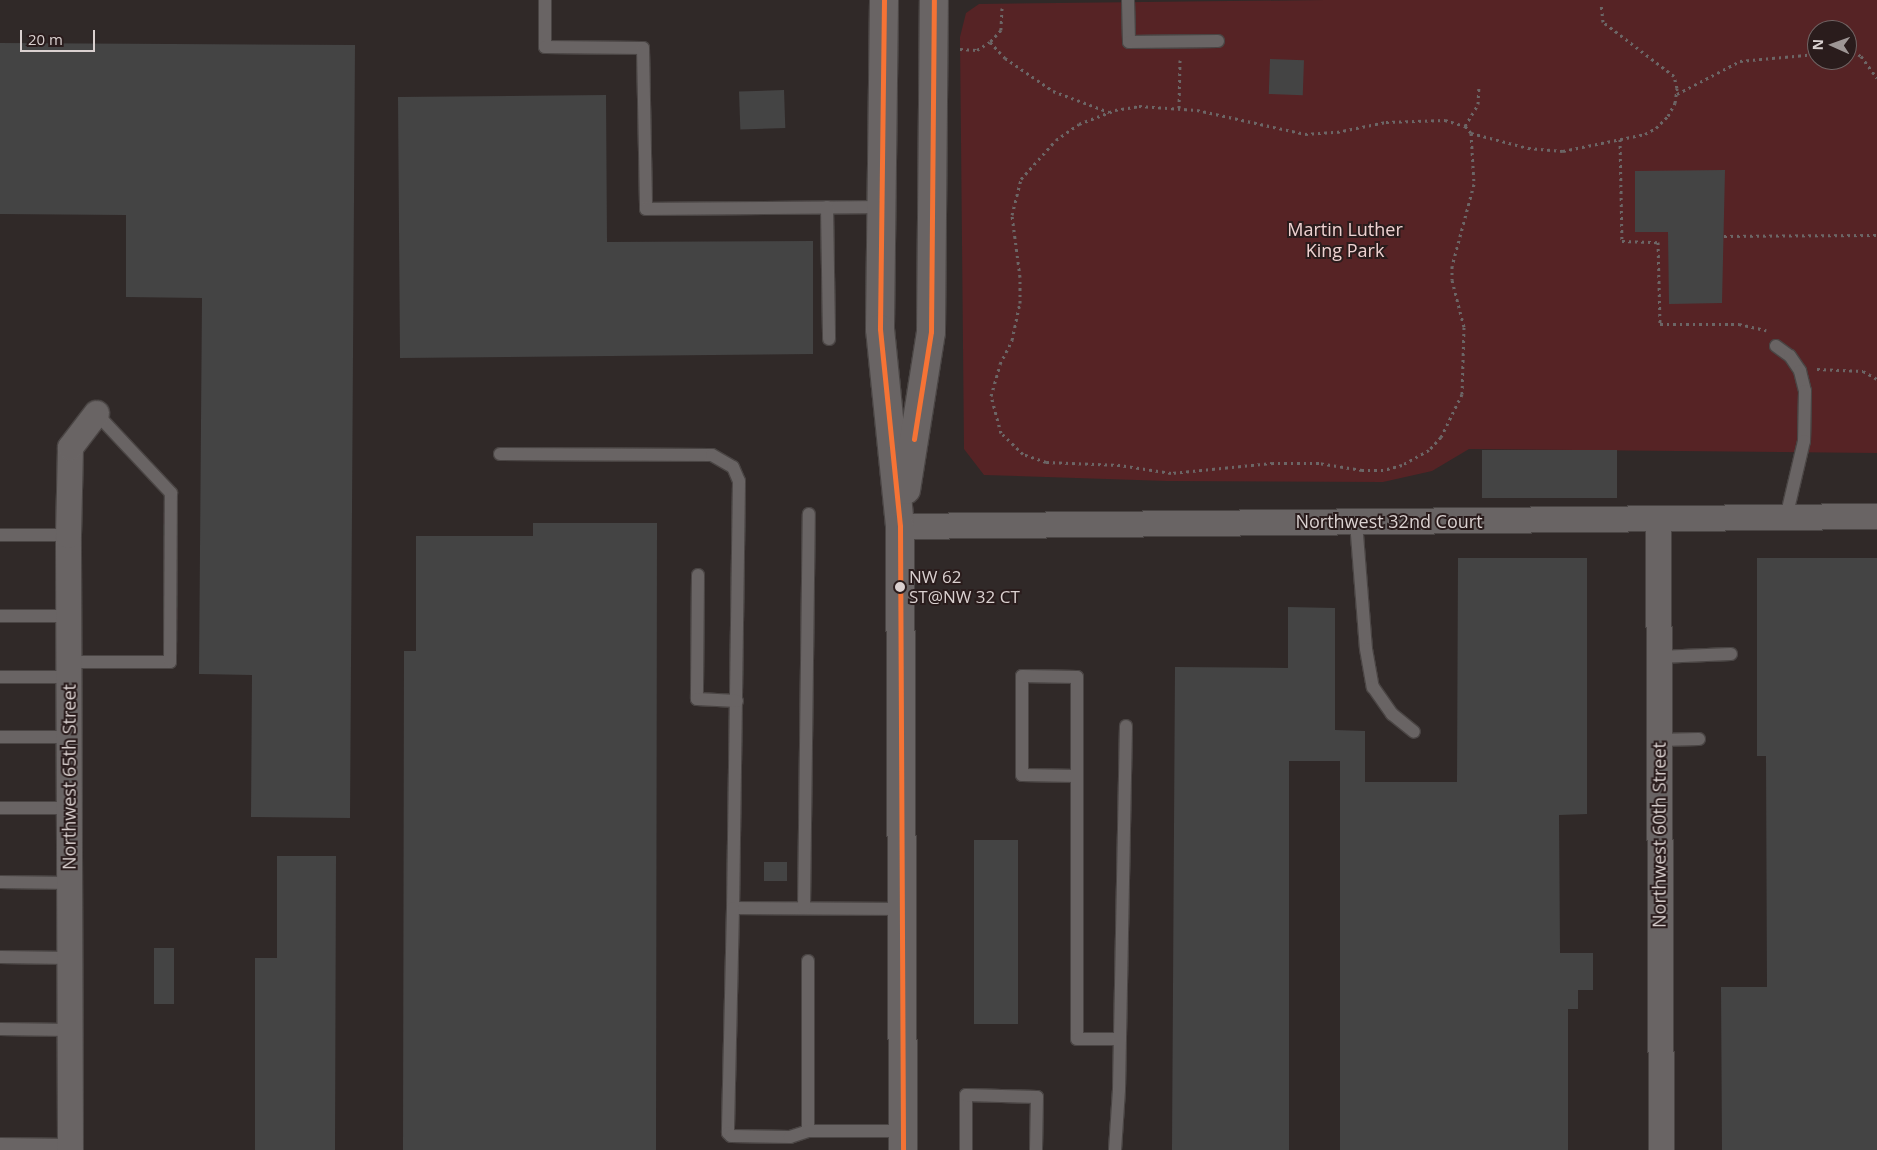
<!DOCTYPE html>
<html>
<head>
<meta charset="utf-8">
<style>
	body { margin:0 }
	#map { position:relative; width:1877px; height:1150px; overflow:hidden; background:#302928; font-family:"Open Sans",sans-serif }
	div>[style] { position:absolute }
	.green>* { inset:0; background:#562325 }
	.building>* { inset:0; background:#444; transform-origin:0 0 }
	.path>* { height:3px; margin-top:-1.5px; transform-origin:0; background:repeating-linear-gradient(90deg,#6c6666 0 2.5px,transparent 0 6.5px) }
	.roads { filter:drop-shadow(1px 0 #4a4544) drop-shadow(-1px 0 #4a4544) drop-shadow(0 1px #4a4544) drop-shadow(0 -1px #4a4544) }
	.lane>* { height:12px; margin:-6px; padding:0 6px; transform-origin:6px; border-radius:6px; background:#696464 }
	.street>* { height:25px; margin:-12.5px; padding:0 12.5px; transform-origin:12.5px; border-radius:12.5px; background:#696464 }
	.secondary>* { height:28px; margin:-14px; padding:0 14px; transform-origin:14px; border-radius:14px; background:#696464 }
	.bus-1>* { height:5px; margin:-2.5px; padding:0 2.5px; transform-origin:2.5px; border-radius:2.5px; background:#f57335 }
	.dots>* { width:14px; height:14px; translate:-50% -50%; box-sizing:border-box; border:2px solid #2a1c1c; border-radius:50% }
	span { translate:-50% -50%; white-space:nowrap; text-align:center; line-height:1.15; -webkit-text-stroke:4px #2a1c1c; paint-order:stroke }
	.bus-label { font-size:17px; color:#dad1d0 }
	.left { translate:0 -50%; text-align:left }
	.park-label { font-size:18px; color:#eed2d1 }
	.street-label { font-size:18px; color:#dad1d0 }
	.north { position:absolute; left:1807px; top:20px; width:50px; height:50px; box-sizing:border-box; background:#2a1c1c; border:1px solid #706464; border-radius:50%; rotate:272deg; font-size:14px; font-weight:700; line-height:20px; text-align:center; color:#dad1d0 }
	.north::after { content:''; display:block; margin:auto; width:18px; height:22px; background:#9e9695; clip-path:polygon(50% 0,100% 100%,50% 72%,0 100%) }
	.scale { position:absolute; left:20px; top:30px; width:75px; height:22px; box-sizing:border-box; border:2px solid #dad1d0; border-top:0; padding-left:6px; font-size:15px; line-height:18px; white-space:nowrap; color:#dad1d0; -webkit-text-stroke:4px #2a1c1c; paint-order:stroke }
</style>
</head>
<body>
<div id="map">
	<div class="green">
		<div style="clip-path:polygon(evenodd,1326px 0,1877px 0,1877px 453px,1469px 449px,1432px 471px,1383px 482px,1167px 481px,984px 475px,964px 449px,960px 37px,966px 13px,979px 4px,1326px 0,1817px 30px,1847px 30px,1847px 60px,1817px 60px,1817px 30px)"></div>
	</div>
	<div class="building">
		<div style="clip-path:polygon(0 43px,355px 45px,350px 818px,251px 817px,252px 675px,199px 674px,202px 298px,126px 297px,126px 215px,0 214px)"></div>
		<div style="left:1270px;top:59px;width:34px;height:35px;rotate:2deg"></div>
		<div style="left:784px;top:90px;width:38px;height:45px;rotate:88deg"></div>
		<div style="clip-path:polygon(606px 95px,607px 242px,813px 241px,813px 354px,400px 358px,398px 97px)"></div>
		<div style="clip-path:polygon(1725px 170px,1722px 303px,1669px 304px,1668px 232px,1635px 232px,1635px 171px)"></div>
		<div style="left:1617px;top:450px;width:48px;height:135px;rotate:90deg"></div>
		<div style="clip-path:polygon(533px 523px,657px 523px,656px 1150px,403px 1150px,404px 651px,416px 651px,416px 536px,533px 536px)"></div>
		<div style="clip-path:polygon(1458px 558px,1587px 558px,1587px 814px,1559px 815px,1560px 953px,1593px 953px,1593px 990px,1578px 990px,1578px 1009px,1568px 1009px,1568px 1150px,1340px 1150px,1340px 761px,1289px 761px,1289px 1150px,1172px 1150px,1175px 667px,1288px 668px,1288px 607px,1335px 608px,1335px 730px,1365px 731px,1365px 782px,1457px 782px)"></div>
		<div style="clip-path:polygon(1757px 558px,1877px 558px,1877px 1150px,1722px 1150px,1721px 987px,1767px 987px,1766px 756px,1757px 756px)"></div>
		<div style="left:974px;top:840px;width:44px;height:184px"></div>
		<div style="clip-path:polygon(277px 856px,336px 856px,335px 1150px,255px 1150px,255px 958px,277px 958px)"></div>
		<div style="left:764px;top:862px;width:23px;height:19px"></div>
		<div style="left:154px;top:948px;width:20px;height:56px"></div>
	</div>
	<div class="path">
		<div style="left:1002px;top:8px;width:22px;rotate:93deg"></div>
		<div style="left:1001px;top:30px;width:16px;rotate:133deg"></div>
		<div style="left:990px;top:42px;width:22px;rotate:47deg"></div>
		<div style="left:1005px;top:58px;width:58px;rotate:34.5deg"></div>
		<div style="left:1053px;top:91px;width:60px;rotate:20.6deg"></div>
		<div style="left:1847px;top:48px;width:16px;rotate:30deg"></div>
		<div style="left:1861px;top:56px;width:27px;rotate:54deg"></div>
		<div style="left:960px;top:49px;width:17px;rotate:3deg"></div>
		<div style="left:977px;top:50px;width:15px;rotate:-32deg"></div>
		<div style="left:1677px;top:94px;width:71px;rotate:-27.6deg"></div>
		<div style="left:1740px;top:61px;width:77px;rotate:-5.2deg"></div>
		<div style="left:1139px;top:106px;width:58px;rotate:3.9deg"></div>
		<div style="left:1197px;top:110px;width:111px;rotate:12.5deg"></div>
		<div style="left:1305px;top:134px;width:32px;rotate:-4deg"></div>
		<div style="left:1337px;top:132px;width:50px;rotate:-11.5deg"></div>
		<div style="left:1386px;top:122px;width:59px;rotate:-1.9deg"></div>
		<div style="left:1445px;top:120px;width:21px;rotate:17deg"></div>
		<div style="left:1465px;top:126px;width:9px;rotate:49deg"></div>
		<div style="left:1471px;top:133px;width:51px;rotate:86.6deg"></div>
		<div style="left:1474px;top:184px;width:85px;rotate:105deg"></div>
		<div style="left:1452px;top:266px;width:14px;rotate:90deg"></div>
		<div style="left:1452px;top:280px;width:49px;rotate:75.7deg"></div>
		<div style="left:1464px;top:327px;width:67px;rotate:91.7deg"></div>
		<div style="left:1462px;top:394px;width:48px;rotate:116deg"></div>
		<div style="left:1441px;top:437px;width:18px;rotate:133deg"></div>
		<div style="left:1429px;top:450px;width:31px;rotate:151deg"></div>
		<div style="left:1402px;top:465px;width:20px;rotate:165deg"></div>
		<div style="left:1383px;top:470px;width:21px;rotate:180deg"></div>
		<div style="left:1362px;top:470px;width:44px;rotate:-170.8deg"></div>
		<div style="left:1319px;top:463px;width:46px;rotate:180deg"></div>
		<div style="left:1273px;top:463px;width:102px;rotate:174.4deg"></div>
		<div style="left:1171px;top:473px;width:52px;rotate:-171.1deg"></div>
		<div style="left:1120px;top:465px;width:74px;rotate:-177.7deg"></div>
		<div style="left:1046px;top:462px;width:24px;rotate:-161deg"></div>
		<div style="left:1023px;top:454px;width:30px;rotate:-136deg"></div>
		<div style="left:1001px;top:433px;width:38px;rotate:-105deg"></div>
		<div style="left:991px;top:396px;width:33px;rotate:-74deg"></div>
		<div style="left:1000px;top:364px;width:27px;rotate:-63deg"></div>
		<div style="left:1012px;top:340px;width:38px;rotate:-78deg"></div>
		<div style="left:1020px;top:303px;width:26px;rotate:-90deg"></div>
		<div style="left:1020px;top:277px;width:63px;rotate:-97.4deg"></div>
		<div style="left:1012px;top:215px;width:37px;rotate:-76deg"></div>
		<div style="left:1021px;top:179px;width:52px;rotate:-48.1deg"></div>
		<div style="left:1056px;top:140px;width:28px;rotate:-35deg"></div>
		<div style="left:1079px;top:124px;width:39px;rotate:-21deg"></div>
		<div style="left:1115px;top:110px;width:24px;rotate:-9deg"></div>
		<div style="left:1179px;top:108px;width:48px;rotate:-88.8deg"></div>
		<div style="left:1465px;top:126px;width:26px;rotate:-59deg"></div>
		<div style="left:1478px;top:104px;width:19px;rotate:-87deg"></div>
		<div style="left:1471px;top:133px;width:59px;rotate:14.7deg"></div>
		<div style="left:1528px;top:148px;width:35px;rotate:5deg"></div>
		<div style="left:1563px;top:151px;width:84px;rotate:-11.7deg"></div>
		<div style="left:1645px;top:134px;width:13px;rotate:-29deg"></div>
		<div style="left:1656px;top:128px;width:17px;rotate:-45deg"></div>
		<div style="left:1668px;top:116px;width:15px;rotate:-62deg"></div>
		<div style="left:1675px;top:103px;width:15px;rotate:-82deg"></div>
		<div style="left:1677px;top:88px;width:12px;rotate:-104deg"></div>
		<div style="left:1674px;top:76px;width:89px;rotate:-142.7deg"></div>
		<div style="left:1603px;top:22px;width:19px;rotate:-96deg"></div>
		<div style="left:1620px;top:139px;width:102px;rotate:88.9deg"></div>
		<div style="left:1622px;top:241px;width:36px;rotate:2deg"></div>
		<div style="left:1658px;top:242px;width:82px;rotate:88.6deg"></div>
		<div style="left:1660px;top:324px;width:79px"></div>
		<div style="left:1739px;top:324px;width:28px;rotate:13deg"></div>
		<div style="left:1724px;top:236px;width:153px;rotate:-0.4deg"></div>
		<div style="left:1817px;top:369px;width:46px;rotate:2.5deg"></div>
		<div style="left:1863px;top:371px;width:16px;rotate:30deg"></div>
	</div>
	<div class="roads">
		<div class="lane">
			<div style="left:545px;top:0;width:47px;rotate:90deg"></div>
			<div style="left:545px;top:47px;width:98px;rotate:0.6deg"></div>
			<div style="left:643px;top:48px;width:161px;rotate:88.9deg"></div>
			<div style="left:646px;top:209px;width:236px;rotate:-0.5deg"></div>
			<div style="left:1128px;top:0;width:42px;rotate:88.6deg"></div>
			<div style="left:1129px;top:42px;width:89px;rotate:-0.6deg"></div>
			<div style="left:827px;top:207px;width:132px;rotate:89.1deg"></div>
			<div style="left:1776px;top:346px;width:17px;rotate:36deg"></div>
			<div style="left:1790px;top:356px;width:18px;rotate:56deg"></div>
			<div style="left:1800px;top:371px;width:21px;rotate:76deg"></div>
			<div style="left:1805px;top:391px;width:50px;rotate:91.1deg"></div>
			<div style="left:1804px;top:441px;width:79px;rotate:103.2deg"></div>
			<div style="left:500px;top:454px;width:212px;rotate:0.3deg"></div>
			<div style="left:712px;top:455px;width:24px;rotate:30deg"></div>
			<div style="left:733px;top:467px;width:15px;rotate:67deg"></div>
			<div style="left:739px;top:481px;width:427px;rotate:90.8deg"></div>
			<div style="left:733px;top:908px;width:169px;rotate:0.3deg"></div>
			<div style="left:1356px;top:522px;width:127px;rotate:85.5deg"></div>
			<div style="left:1366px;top:649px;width:39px;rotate:80deg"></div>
			<div style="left:1373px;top:687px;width:33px;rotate:55deg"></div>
			<div style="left:1392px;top:714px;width:28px;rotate:39deg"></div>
			<div style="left:0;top:535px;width:68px"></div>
			<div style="left:698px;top:575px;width:124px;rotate:90.5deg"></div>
			<div style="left:697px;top:699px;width:40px;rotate:2.9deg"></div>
			<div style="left:0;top:616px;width:68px"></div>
			<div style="left:1658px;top:657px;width:73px;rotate:-2.4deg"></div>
			<div style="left:68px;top:662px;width:102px"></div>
			<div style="left:170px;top:662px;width:169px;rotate:-89.7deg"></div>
			<div style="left:171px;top:493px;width:110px;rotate:-133.2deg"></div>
			<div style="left:0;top:677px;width:68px"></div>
			<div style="left:0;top:737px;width:68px"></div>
			<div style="left:1659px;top:740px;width:40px;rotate:-1.4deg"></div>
			<div style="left:1077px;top:776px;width:55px;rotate:-179deg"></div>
			<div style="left:1022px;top:775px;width:99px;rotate:-90deg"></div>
			<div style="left:1022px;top:676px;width:55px;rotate:1deg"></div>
			<div style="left:1077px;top:677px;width:362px;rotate:90deg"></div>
			<div style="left:1077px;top:1039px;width:43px"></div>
			<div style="left:0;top:808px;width:69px"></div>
			<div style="left:0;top:882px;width:69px;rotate:0.8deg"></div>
			<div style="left:733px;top:908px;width:225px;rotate:91.3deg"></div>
			<div style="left:728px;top:1133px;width:4px;rotate:45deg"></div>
			<div style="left:731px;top:1136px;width:59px;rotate:1deg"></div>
			<div style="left:790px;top:1137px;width:19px;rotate:-18deg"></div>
			<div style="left:804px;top:908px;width:394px;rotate:-89.3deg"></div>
			<div style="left:0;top:957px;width:69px;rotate:0.8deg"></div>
			<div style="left:808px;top:961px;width:170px;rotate:90deg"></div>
			<div style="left:808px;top:1131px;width:95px"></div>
			<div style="left:0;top:1029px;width:69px;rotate:0.8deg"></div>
			<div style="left:0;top:1144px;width:70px;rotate:0.8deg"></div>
			<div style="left:966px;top:1150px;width:55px;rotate:-90deg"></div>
			<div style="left:966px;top:1095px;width:71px;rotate:1.6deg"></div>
			<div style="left:1037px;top:1097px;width:53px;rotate:91.1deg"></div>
			<div style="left:1115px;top:1150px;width:61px;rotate:-86.2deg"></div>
			<div style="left:1119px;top:1089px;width:363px;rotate:-88.9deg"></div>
		</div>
		<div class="street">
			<div style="left:1658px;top:519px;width:631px;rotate:89.73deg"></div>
			<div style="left:900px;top:526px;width:977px;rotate:-0.59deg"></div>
			<div style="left:70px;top:1150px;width:615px;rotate:-90.19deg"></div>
			<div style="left:68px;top:535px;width:88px;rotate:-88.7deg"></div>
			<div style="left:70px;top:447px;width:43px;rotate:-52.6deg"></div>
		</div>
		<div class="secondary">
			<div style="left:884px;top:0;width:329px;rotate:90.7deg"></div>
			<div style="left:880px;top:329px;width:198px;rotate:84.2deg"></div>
			<div style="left:900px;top:526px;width:624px;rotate:89.72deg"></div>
			<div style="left:906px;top:490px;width:160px;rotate:-81deg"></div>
			<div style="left:931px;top:332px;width:332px;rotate:-89.5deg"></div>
		</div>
	</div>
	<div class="bus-1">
		<div style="left:884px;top:0;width:329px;rotate:90.7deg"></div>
		<div style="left:880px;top:329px;width:198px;rotate:84.2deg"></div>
		<div style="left:900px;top:526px;width:624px;rotate:89.72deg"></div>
		<div style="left:914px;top:439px;width:108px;rotate:-81deg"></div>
		<div style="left:931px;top:332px;width:332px;rotate:-89.5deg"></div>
	</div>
	<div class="dots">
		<div style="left:900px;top:587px;background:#dad1d0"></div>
	</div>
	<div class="bus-label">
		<span class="left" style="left:909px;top:587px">NW 62<br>ST@NW 32 CT</span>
	</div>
	<div class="park-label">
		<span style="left:1345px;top:240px">Martin Luther<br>King Park</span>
	</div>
	<div class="street-label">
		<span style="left:1389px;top:521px">Northwest 32nd Court</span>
		<span style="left:69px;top:777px;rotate:-90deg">Northwest 65th Street</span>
		<span style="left:1659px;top:835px;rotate:-90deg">Northwest 60th Street</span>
	</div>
	<div class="north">N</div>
	<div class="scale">20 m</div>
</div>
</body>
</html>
